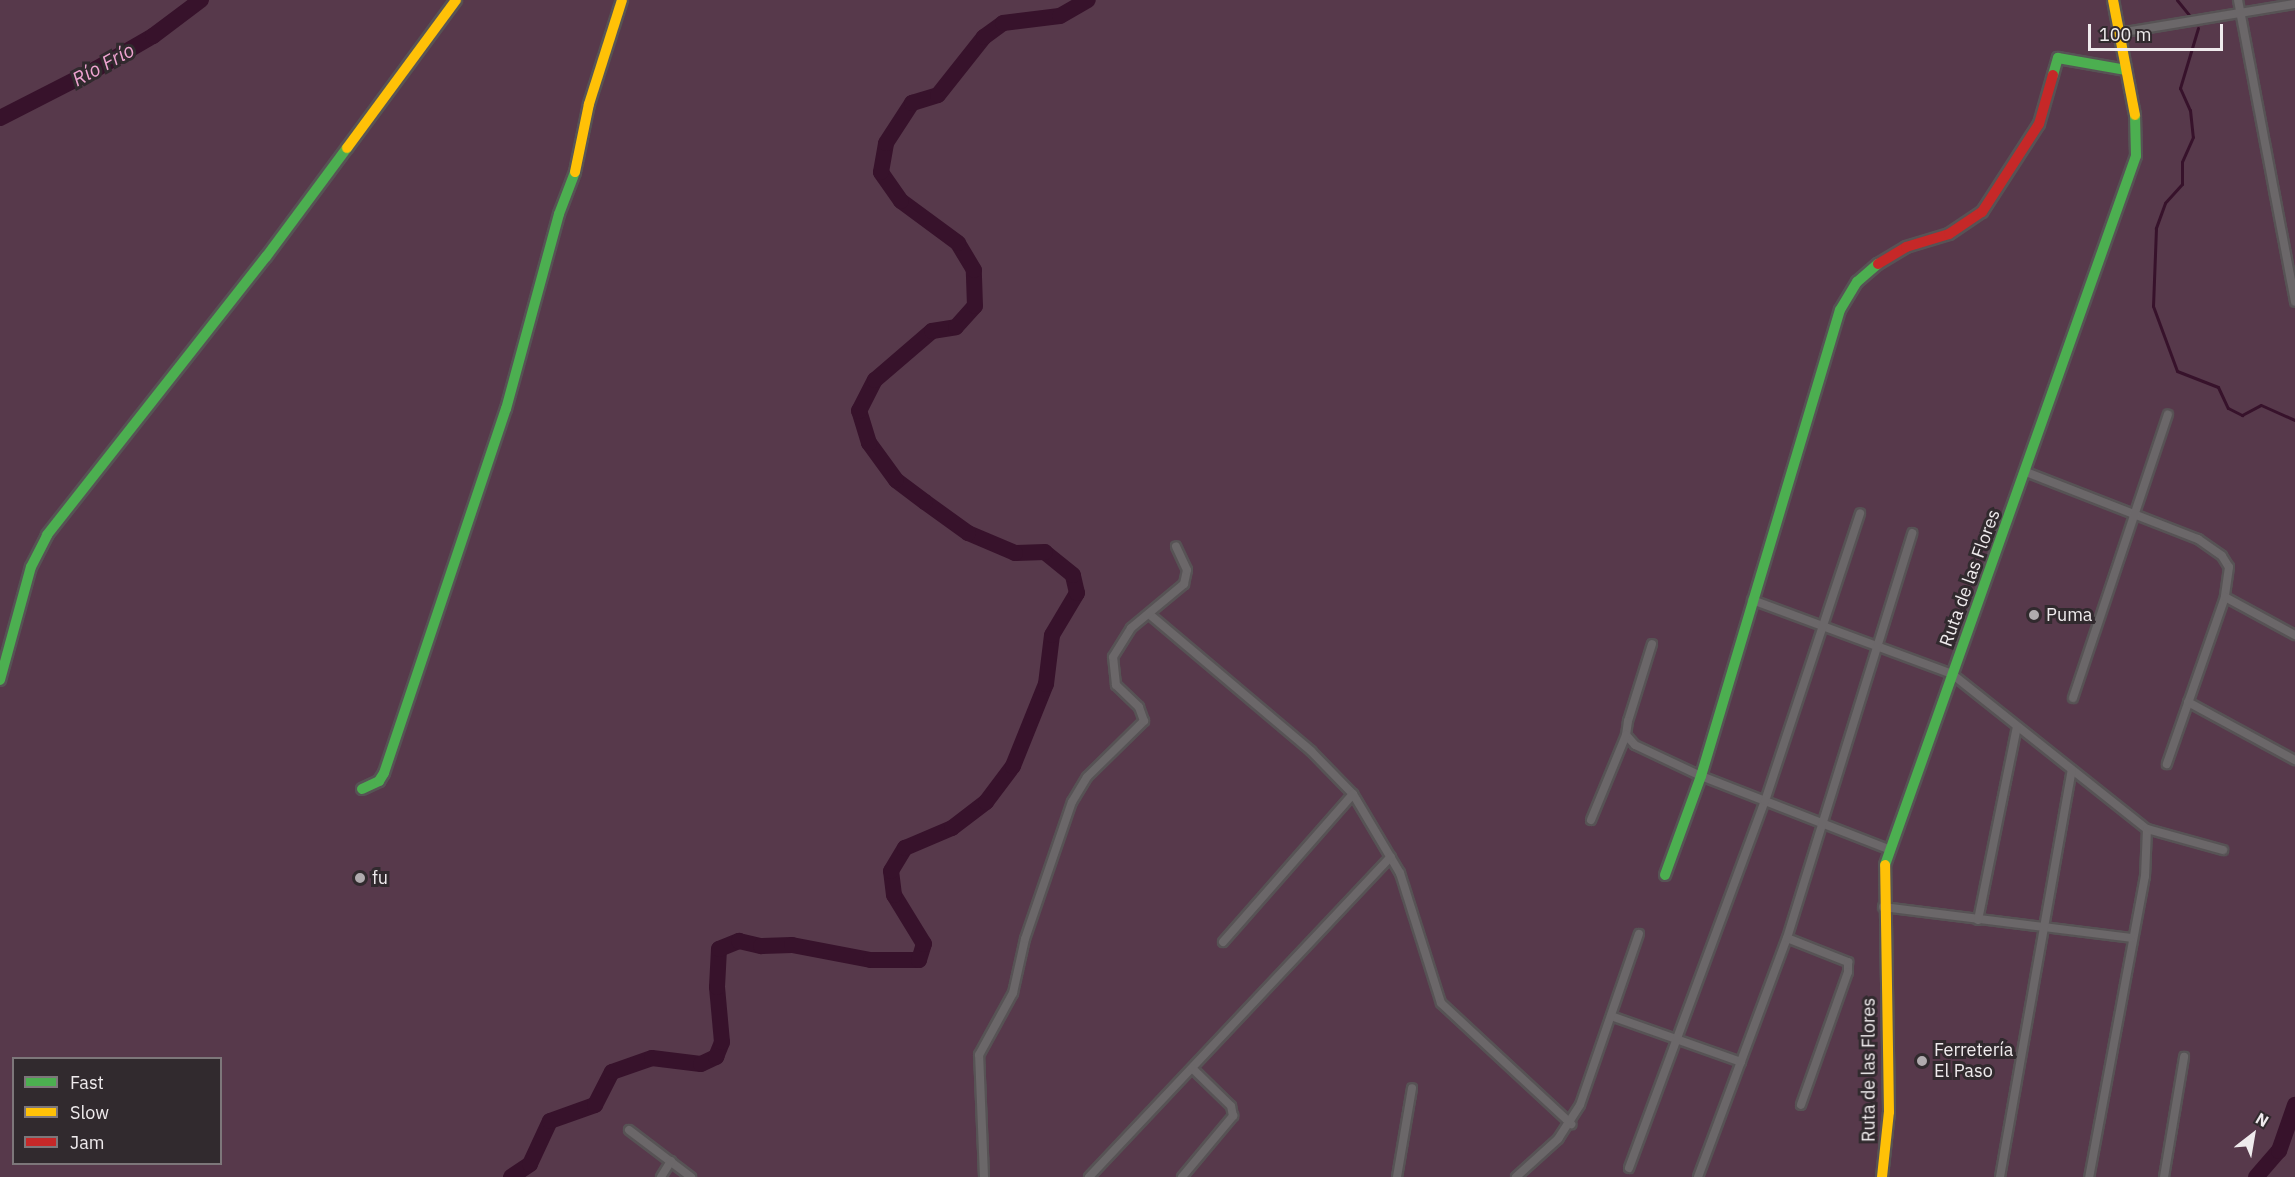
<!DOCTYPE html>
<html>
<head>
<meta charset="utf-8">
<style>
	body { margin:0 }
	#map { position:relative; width:2295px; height:1177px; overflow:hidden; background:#3a3538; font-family:"IBM Plex Sans",sans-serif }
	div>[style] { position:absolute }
	.green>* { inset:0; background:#57394b }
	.stream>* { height:3px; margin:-1.5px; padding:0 1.5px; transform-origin:1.5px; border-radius:1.5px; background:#37122b }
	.river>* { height:16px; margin:-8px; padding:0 8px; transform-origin:8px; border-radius:8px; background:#37122b }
	.roads { filter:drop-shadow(2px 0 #575355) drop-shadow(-2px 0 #575355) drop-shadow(0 2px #575355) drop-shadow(0 -2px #575355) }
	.street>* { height:8px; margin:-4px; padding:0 4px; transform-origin:4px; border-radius:4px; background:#6b6769 }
	.fast>* { height:10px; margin:-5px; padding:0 5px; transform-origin:5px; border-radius:5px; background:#4caf50 }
	.slow>* { height:10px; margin:-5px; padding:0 5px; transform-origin:5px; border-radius:5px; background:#ffc107 }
	.jam>* { height:10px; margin:-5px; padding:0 5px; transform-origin:5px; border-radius:5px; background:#c62828 }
	.dots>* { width:16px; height:16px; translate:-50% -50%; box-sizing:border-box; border:3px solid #312a2e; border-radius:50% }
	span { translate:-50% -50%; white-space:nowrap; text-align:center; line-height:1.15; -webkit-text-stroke:6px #312a2e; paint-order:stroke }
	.street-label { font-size:18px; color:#efebed }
	.poi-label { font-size:18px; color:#efebed }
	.left { translate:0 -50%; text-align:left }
	.water-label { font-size:20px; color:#eea3d0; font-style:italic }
	.legend { position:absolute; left:12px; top:1057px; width:210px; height:108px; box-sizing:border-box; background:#312a2e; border:2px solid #7d777a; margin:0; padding:8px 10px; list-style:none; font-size:18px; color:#efebed }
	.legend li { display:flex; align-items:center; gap:12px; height:30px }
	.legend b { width:30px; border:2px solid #7d777a }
	.north { position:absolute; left:2223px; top:1105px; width:60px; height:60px; -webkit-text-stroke:4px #312a2e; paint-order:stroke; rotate:31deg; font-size:16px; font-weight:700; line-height:24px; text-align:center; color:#efebed }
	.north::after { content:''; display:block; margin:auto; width:21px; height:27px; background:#efebed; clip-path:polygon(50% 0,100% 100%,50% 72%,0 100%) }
	.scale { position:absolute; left:2088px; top:24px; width:135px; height:27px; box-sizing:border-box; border:3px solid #efebed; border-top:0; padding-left:8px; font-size:18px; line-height:21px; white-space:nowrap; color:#efebed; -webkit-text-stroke:4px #312a2e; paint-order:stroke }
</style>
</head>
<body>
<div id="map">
	<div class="green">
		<div style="clip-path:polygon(evenodd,0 0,2295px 0,2295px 1177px,0 1177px,0 0,14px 1058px,220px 1058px,220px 1164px,14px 1164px,14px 1058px)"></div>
	</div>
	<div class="stream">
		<div style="left:2177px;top:0;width:22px;rotate:51deg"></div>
		<div style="left:2198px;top:28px;width:63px;rotate:106.7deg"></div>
		<div style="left:2180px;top:88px;width:24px;rotate:66deg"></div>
		<div style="left:2190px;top:110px;width:27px;rotate:84deg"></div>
		<div style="left:2193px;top:137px;width:27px;rotate:114deg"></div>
		<div style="left:2182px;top:162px;width:22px;rotate:90deg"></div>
		<div style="left:2182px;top:184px;width:25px;rotate:132deg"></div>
		<div style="left:2165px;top:203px;width:27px;rotate:110deg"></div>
		<div style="left:2156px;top:228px;width:78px;rotate:92.2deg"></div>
		<div style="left:2153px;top:306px;width:69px;rotate:69.7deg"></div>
		<div style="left:2177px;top:371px;width:44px;rotate:21.3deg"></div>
		<div style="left:2218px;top:387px;width:23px;rotate:65deg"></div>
		<div style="left:2228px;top:408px;width:16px;rotate:27deg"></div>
		<div style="left:2242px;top:415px;width:21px;rotate:-28deg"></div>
		<div style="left:2261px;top:405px;width:37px;rotate:24deg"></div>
	</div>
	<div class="river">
		<div style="left:0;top:118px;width:108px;rotate:-27deg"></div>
		<div style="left:96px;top:69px;width:66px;rotate:-30.1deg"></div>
		<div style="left:153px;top:36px;width:60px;rotate:-36.9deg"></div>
		<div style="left:511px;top:1177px;width:23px;rotate:-34deg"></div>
		<div style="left:530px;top:1164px;width:47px;rotate:-65.1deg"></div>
		<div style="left:550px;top:1121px;width:48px;rotate:-19.6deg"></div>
		<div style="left:595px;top:1105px;width:37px;rotate:-63deg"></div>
		<div style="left:612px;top:1072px;width:42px;rotate:-19.3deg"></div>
		<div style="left:652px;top:1058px;width:49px;rotate:7deg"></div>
		<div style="left:701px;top:1064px;width:17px;rotate:-25deg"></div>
		<div style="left:716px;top:1057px;width:16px;rotate:-68deg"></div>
		<div style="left:722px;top:1042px;width:55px;rotate:-95.2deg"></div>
		<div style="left:717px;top:987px;width:38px;rotate:-87deg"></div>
		<div style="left:719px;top:949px;width:22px;rotate:-22deg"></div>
		<div style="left:739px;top:941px;width:23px;rotate:13deg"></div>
		<div style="left:761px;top:946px;width:31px;rotate:-2deg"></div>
		<div style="left:792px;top:945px;width:80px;rotate:10.8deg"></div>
		<div style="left:871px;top:960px;width:48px"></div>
		<div style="left:919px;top:960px;width:17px;rotate:-73deg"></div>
		<div style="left:924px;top:944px;width:57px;rotate:-121.5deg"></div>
		<div style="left:894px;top:895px;width:24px;rotate:-97deg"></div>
		<div style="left:891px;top:871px;width:27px;rotate:-59deg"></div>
		<div style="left:905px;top:848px;width:51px;rotate:-23.1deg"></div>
		<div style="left:952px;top:828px;width:43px;rotate:-37.4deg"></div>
		<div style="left:986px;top:802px;width:45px;rotate:-53.1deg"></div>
		<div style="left:1013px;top:766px;width:88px;rotate:-68.1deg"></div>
		<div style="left:1046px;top:684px;width:49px;rotate:-83deg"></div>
		<div style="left:1052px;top:635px;width:49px;rotate:-59.2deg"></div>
		<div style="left:1077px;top:593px;width:18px;rotate:-103deg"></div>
		<div style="left:1073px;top:575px;width:36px;rotate:-141deg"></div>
		<div style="left:1045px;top:552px;width:30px;rotate:178deg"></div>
		<div style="left:1015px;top:553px;width:51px;rotate:-156.9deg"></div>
		<div style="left:968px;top:533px;width:53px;rotate:-144.2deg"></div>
		<div style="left:925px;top:502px;width:36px;rotate:-143deg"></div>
		<div style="left:896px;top:480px;width:46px;rotate:-126.1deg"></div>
		<div style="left:869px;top:443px;width:34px;rotate:-107deg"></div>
		<div style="left:859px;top:411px;width:35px;rotate:-63deg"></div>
		<div style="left:875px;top:380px;width:75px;rotate:-40.7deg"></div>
		<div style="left:932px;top:331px;width:24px;rotate:-9deg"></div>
		<div style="left:956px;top:327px;width:28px;rotate:-48deg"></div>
		<div style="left:975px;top:306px;width:36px;rotate:-92deg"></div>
		<div style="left:974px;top:270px;width:31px;rotate:-121deg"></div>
		<div style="left:958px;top:243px;width:71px;rotate:-143.6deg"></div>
		<div style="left:901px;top:201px;width:35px;rotate:-125deg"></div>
		<div style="left:881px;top:172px;width:29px;rotate:-80deg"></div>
		<div style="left:886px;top:143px;width:48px;rotate:-57deg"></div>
		<div style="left:912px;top:103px;width:27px;rotate:-17deg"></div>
		<div style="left:938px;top:95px;width:74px;rotate:-51.6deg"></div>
		<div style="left:984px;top:37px;width:24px;rotate:-36deg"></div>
		<div style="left:1003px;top:23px;width:57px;rotate:-7deg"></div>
		<div style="left:1060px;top:16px;width:32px;rotate:-30deg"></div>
		<div style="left:2256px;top:1177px;width:35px;rotate:-49deg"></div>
		<div style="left:2279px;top:1151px;width:49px;rotate:-70.8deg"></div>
	</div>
	<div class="roads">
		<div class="street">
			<div style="left:2238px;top:0;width:307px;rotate:79.3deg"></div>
			<div style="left:2119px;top:33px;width:178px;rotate:-9.4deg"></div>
			<div style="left:2026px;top:472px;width:185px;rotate:21.3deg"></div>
			<div style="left:2198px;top:539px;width:29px;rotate:35deg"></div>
			<div style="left:2222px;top:556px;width:13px;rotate:58deg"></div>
			<div style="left:2229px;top:567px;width:30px;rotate:98deg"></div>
			<div style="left:2225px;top:597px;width:177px;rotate:109.2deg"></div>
			<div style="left:2225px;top:597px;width:80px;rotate:28.5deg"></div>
			<div style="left:1752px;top:600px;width:213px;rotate:20.3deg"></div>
			<div style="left:1952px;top:674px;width:249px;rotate:38.5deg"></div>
			<div style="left:2147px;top:829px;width:47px;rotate:92.4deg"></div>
			<div style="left:2145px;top:876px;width:306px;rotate:100.5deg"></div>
			<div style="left:1149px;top:614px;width:212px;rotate:40.2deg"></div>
			<div style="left:1311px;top:751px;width:60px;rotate:45.7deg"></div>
			<div style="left:1353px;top:794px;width:92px;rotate:59.3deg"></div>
			<div style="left:1400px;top:873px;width:136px;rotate:72.5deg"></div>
			<div style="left:1441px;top:1003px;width:178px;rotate:42.9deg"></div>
			<div style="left:1652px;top:644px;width:81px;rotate:107.3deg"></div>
			<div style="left:1628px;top:721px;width:14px;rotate:98deg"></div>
			<div style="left:1626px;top:735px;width:13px;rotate:48deg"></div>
			<div style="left:1635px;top:745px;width:73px;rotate:25.2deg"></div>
			<div style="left:1701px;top:776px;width:201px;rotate:21.3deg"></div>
			<div style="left:2073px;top:698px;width:299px;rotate:-71.5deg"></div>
			<div style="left:2188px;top:702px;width:122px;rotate:28.5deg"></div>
			<div style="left:1591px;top:820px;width:92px;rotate:-67.6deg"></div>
			<div style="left:2147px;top:829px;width:79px;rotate:15.4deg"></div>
			<div style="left:1883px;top:907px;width:250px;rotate:7.1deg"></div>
			<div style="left:1978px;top:920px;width:197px;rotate:-78.6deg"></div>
			<div style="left:1787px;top:938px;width:66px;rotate:21.5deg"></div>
			<div style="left:1848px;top:962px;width:10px;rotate:90deg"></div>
			<div style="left:1848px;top:972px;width:141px;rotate:109.5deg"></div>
			<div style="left:1223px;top:942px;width:197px;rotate:-48.7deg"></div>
			<div style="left:1611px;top:1016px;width:138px;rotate:19.5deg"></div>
			<div style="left:629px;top:1130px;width:78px;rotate:37.2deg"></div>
			<div style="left:1629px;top:1168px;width:391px;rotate:-69.7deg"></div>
			<div style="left:1765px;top:801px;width:303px;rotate:-71.7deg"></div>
			<div style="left:661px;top:1177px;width:19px;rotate:-58deg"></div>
			<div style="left:984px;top:1177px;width:122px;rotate:-92.3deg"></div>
			<div style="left:979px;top:1055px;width:71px;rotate:-61.3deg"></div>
			<div style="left:1013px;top:993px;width:55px;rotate:-77.5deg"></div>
			<div style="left:1025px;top:939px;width:145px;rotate:-71.1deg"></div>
			<div style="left:1072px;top:802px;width:29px;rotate:-59deg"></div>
			<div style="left:1087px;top:777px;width:80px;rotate:-44.5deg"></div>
			<div style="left:1144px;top:721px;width:15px;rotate:-110deg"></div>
			<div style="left:1139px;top:707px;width:32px;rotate:-136deg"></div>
			<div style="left:1116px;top:685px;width:28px;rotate:-96deg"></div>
			<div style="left:1113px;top:657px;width:34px;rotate:-58deg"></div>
			<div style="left:1131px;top:628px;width:69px;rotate:-39.7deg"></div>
			<div style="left:1184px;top:584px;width:14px;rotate:-78deg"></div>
			<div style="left:1187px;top:570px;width:26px;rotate:-115deg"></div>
			<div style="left:1089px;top:1177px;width:440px;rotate:-46.7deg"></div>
			<div style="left:1182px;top:1177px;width:80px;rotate:-50.1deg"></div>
			<div style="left:1233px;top:1116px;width:10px;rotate:-101deg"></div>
			<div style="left:1231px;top:1106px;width:54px;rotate:-135.7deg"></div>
			<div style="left:1397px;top:1177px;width:90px;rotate:-80.4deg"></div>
			<div style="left:1516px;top:1177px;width:57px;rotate:-42.1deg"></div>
			<div style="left:1558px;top:1139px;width:40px;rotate:-57.1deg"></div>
			<div style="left:1580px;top:1105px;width:181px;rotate:-71deg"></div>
			<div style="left:1698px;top:1177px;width:255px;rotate:-69.6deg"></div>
			<div style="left:1787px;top:938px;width:424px;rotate:-72.8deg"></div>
			<div style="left:2000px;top:1177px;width:413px;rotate:-80deg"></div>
			<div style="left:2164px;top:1177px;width:122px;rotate:-80.5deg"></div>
		</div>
		<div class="fast">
			<div style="left:2053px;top:75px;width:18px;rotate:-74deg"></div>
			<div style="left:2058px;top:58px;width:69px;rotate:10deg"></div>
			<div style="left:0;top:680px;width:117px;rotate:-74.7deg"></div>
			<div style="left:31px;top:567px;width:36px;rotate:-63deg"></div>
			<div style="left:47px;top:535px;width:354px;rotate:-51.8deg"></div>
			<div style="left:266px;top:257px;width:136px;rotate:-53.4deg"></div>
			<div style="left:362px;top:789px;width:19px;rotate:-25deg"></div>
			<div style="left:379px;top:781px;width:9px;rotate:-58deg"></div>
			<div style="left:384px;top:773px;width:384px;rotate:-71.5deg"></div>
			<div style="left:506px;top:409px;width:202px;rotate:-74.8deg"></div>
			<div style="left:559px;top:214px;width:45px;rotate:-69.1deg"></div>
			<div style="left:1885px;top:865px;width:752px;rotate:-70.51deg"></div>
			<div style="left:2136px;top:156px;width:41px;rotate:-91.4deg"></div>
			<div style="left:1665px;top:875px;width:105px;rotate:-70deg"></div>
			<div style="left:1701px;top:776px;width:486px;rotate:-73.4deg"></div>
			<div style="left:1840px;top:310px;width:33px;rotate:-59deg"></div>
			<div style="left:1857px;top:282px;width:28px;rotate:-41deg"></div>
		</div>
		<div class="slow">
			<div style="left:2113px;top:0;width:117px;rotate:79.2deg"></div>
			<div style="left:347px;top:148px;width:184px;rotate:-53.6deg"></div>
			<div style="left:575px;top:172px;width:69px;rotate:-78.4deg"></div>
			<div style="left:589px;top:104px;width:109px;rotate:-72.4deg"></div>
			<div style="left:1882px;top:1177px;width:65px;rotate:-83.9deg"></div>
			<div style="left:1889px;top:1112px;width:247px;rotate:-90.9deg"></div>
		</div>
		<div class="jam">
			<div style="left:1878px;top:264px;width:33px;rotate:-31deg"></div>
			<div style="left:1906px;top:247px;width:45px;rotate:-16.8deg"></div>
			<div style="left:1949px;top:234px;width:40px;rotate:-34deg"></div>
			<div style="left:1982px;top:212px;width:105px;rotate:-57.1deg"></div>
			<div style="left:2039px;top:124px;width:51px;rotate:-74.1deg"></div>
		</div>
	</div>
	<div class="dots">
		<div style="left:2034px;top:615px;background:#b0abae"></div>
		<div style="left:360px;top:878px;background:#b0abae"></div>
		<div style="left:1922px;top:1061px;background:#b0abae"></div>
	</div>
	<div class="street-label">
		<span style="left:1970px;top:578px;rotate:-70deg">Ruta de las Flores</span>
		<span style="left:1869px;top:1070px;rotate:-90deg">Ruta de las Flores</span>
	</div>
	<div class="poi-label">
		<span class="left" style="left:2046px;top:615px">Puma</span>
		<span class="left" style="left:372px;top:878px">fu</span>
		<span class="left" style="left:1934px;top:1061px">Ferretería<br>El Paso</span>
	</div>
	<div class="water-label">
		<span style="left:103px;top:64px;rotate:-29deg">Río Frío</span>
	</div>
	<ul class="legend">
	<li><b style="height:8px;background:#4caf50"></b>Fast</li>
	<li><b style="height:8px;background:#ffc107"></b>Slow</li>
	<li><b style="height:8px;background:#c62828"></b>Jam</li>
	</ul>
	<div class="north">N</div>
	<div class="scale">100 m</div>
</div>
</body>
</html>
